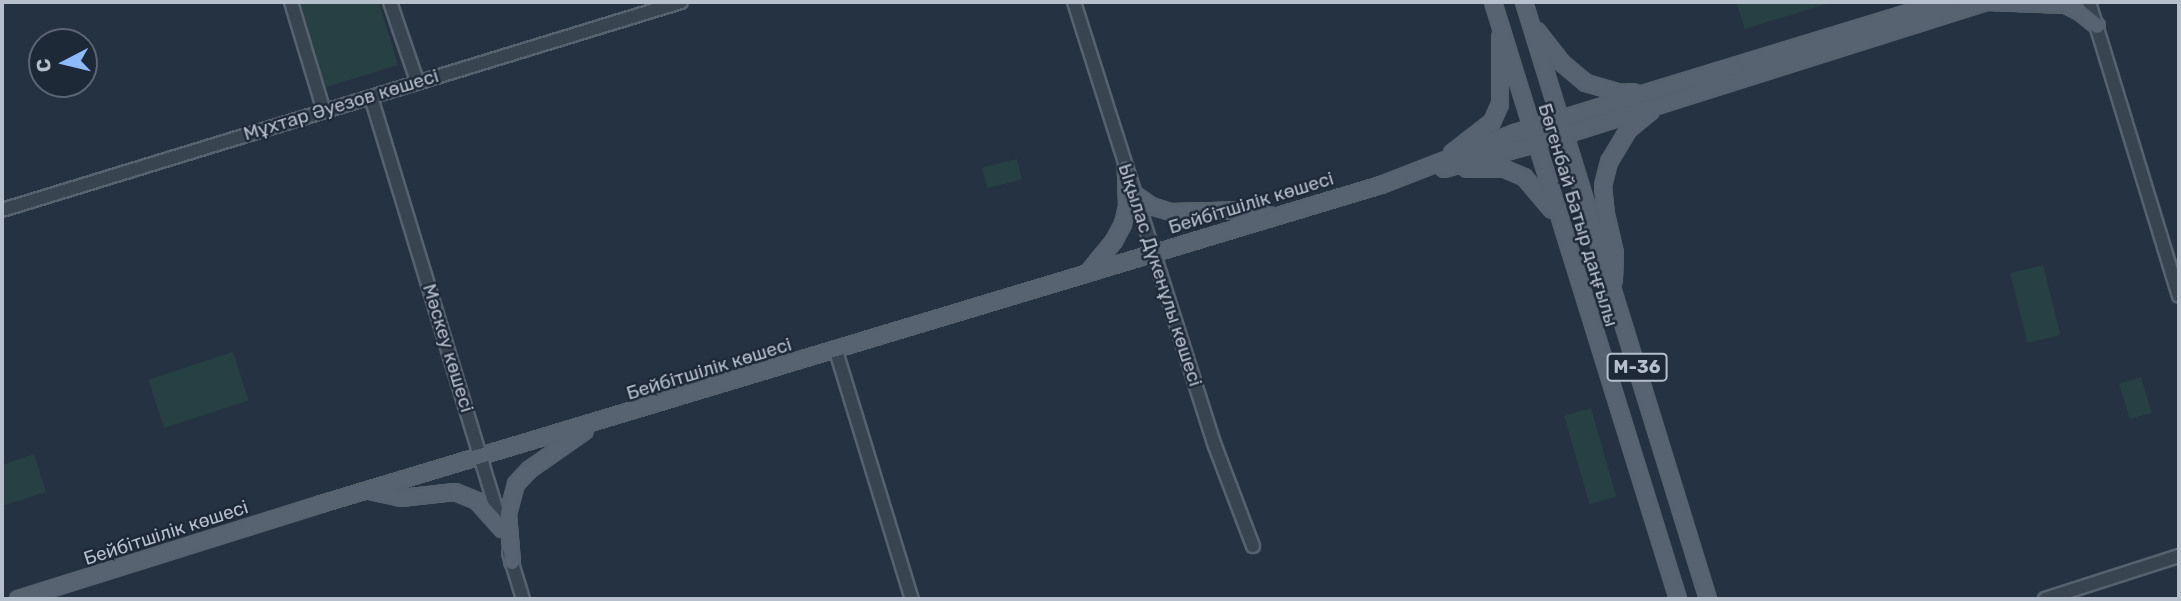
<!DOCTYPE html>
<html>
<head>
<meta charset="utf-8">
<style>
	body { margin:0 }
	#map { position:relative; width:2181px; height:601px; overflow:hidden; background:#253242; font-family:Rubik,sans-serif }
	div>[style] { position:absolute }
	.green>* { inset:0; background:#274043; transform-origin:0 0 }
	.roads { filter:drop-shadow(2px 0 #57626f) drop-shadow(-2px 0 #57626f) drop-shadow(0 2px #57626f) drop-shadow(0 -2px #57626f) }
	.minor>* { height:12px; margin:-6px; padding:0 6px; transform-origin:6px; border-radius:6px; background:#394451 }
	.major>* { height:14px; margin:-7px; padding:0 7px; transform-origin:7px; border-radius:7px; background:#576371 }
	span { translate:-50% -50%; white-space:nowrap; text-align:center; line-height:1.15; -webkit-text-stroke:5px #1e2937; paint-order:stroke }
	.shield-label span { padding:2px 5px; background:#1e2937; border:2px solid; border-radius:5px; -webkit-text-stroke-width:0 }
	.shield-label { font-size:18px; color:#b6bfcc; font-weight:700 }
	.street-label { font-size:19px; color:#b6bfcc }
	.frame { position:absolute; inset:0; border:4px solid #b6bfcc; pointer-events:none }
	.north { position:absolute; left:28px; top:28px; width:70px; height:70px; box-sizing:border-box; background:#1e2937; border:2px solid #5b6573; border-radius:50%; rotate:263deg; font-size:19px; font-weight:700; line-height:28px; text-align:center; color:#b6bfcc }
	.north::after { content:''; display:block; margin:auto; width:24px; height:32px; background:#8cbafb; clip-path:polygon(50% 0,100% 100%,50% 72%,0 100%) }
</style>
</head>
<body>
<div id="map">
	<div class="green">
		<div style="clip-path:polygon(297px 2px,379px 2px,398px 65px,323px 88px)"></div>
		<div style="clip-path:polygon(1736px 2px,1833px 2px,1745px 29px)"></div>
		<div style="left:1017px;top:159px;width:21px;height:36px;rotate:76deg"></div>
		<div style="left:2043px;top:265px;width:72px;height:34px;rotate:76deg"></div>
		<div style="left:233px;top:352px;width:51px;height:89px;rotate:72deg"></div>
		<div style="left:2141px;top:377px;width:37px;height:23px;rotate:73deg"></div>
		<div style="left:1591px;top:408px;width:92px;height:28px;rotate:74deg"></div>
		<div style="clip-path:polygon(34px 454px,46px 492px,2px 506px,2px 465px)"></div>
	</div>
	<div class="roads">
		<div class="minor">
			<div style="left:291px;top:2px;width:114px;rotate:73.2deg"></div>
			<div style="left:390px;top:2px;width:83px;rotate:71.1deg"></div>
			<div style="left:1074px;top:2px;width:466px;rotate:72.4deg"></div>
			<div style="left:1215px;top:446px;width:107px;rotate:69.2deg"></div>
			<div style="left:2089px;top:2px;width:307px;rotate:73deg"></div>
			<div style="left:371px;top:97px;width:451px;rotate:73.1deg"></div>
			<div style="left:2px;top:210px;width:710px;rotate:-17.03deg"></div>
			<div style="left:836px;top:351px;width:259px;rotate:73deg"></div>
			<div style="left:509px;top:553px;width:48px;rotate:73.1deg"></div>
			<div style="left:2045px;top:599px;width:141px;rotate:-17.8deg"></div>
		</div>
		<div class="major">
			<div style="left:1493px;top:2px;width:625px;rotate:72.78deg"></div>
			<div style="left:1524px;top:2px;width:625px;rotate:72.87deg"></div>
			<div style="left:1987px;top:2px;width:79px;rotate:2.2deg"></div>
			<div style="left:2066px;top:5px;width:16px;rotate:27deg"></div>
			<div style="left:2080px;top:12px;width:22px;rotate:39deg"></div>
			<div style="left:1537px;top:31px;width:41px;rotate:52deg"></div>
			<div style="left:1562px;top:63px;width:31px;rotate:40deg"></div>
			<div style="left:1586px;top:83px;width:36px;rotate:16deg"></div>
			<div style="left:1621px;top:93px;width:12px;rotate:-5deg"></div>
			<div style="left:1452px;top:153px;width:51px;rotate:-37.8deg"></div>
			<div style="left:1492px;top:122px;width:20px;rotate:-66deg"></div>
			<div style="left:1500px;top:104px;width:67px;rotate:-90deg"></div>
			<div style="left:1444px;top:169px;width:95px;rotate:-15.2deg"></div>
			<div style="left:1536px;top:144px;width:473px;rotate:-17.5deg"></div>
			<div style="left:1467px;top:169px;width:38px"></div>
			<div style="left:1505px;top:169px;width:21px;rotate:23deg"></div>
			<div style="left:1524px;top:177px;width:43px;rotate:49.7deg"></div>
			<div style="left:1134px;top:194px;width:21px;rotate:35deg"></div>
			<div style="left:1151px;top:206px;width:21px;rotate:17deg"></div>
			<div style="left:1171px;top:212px;width:79px;rotate:-1.5deg"></div>
			<div style="left:1250px;top:210px;width:24px;rotate:15deg"></div>
			<div style="left:1088px;top:273px;width:41px;rotate:-50.9deg"></div>
			<div style="left:1114px;top:241px;width:19px;rotate:-62deg"></div>
			<div style="left:1123px;top:224px;width:18px;rotate:-77deg"></div>
			<div style="left:1127px;top:206px;width:38px;rotate:-92deg"></div>
			<div style="left:1614px;top:280px;width:27px;rotate:-88deg"></div>
			<div style="left:1615px;top:253px;width:39px;rotate:-103deg"></div>
			<div style="left:1606px;top:215px;width:29px;rotate:-96deg"></div>
			<div style="left:1603px;top:186px;width:25px;rotate:-76deg"></div>
			<div style="left:1609px;top:162px;width:39px;rotate:-59deg"></div>
			<div style="left:1629px;top:129px;width:28px;rotate:-39deg"></div>
			<div style="left:369px;top:491px;width:33px;rotate:12deg"></div>
			<div style="left:401px;top:498px;width:54px;rotate:-6.3deg"></div>
			<div style="left:455px;top:492px;width:24px;rotate:22deg"></div>
			<div style="left:477px;top:501px;width:38px;rotate:48deg"></div>
			<div style="left:512px;top:562px;width:48px;rotate:-94.8deg"></div>
			<div style="left:508px;top:514px;width:31px;rotate:-75deg"></div>
			<div style="left:516px;top:484px;width:19px;rotate:-47deg"></div>
			<div style="left:529px;top:470px;width:68px;rotate:-34.9deg"></div>
			<div style="left:18px;top:599px;width:318px;rotate:-17.4deg"></div>
			<div style="left:321px;top:504px;width:1107px;rotate:-16.75deg"></div>
			<div style="left:1381px;top:185px;width:144px;rotate:-21.2deg"></div>
			<div style="left:1515px;top:133px;width:449px;rotate:-17deg"></div>
		</div>
	</div>
	<div class="shield-label">
		<span style="left:1637px;top:367px">M-36</span>
	</div>
	<div class="street-label">
		<span style="left:341px;top:105px;rotate:-17deg">Мұхтар Әуезов көшесі</span>
		<span style="left:1251px;top:203px;rotate:-17deg">Бейбітшілік көшесі</span>
		<span style="left:1578px;top:215px;rotate:73deg">Бөгенбай Батыр даңғылы</span>
		<span style="left:1160px;top:275px;rotate:72deg">Ықылас Дүкенұлы көшесі</span>
		<span style="left:448px;top:348px;rotate:73deg">Мәскеу көшесі</span>
		<span style="left:709px;top:369px;rotate:-17deg">Бейбітшілік көшесі</span>
		<span style="left:166px;top:533px;rotate:-18deg">Бейбітшілік көшесі</span>
	</div>
	<div class="frame"></div>
	<div class="north">С</div>
</div>
</body>
</html>
